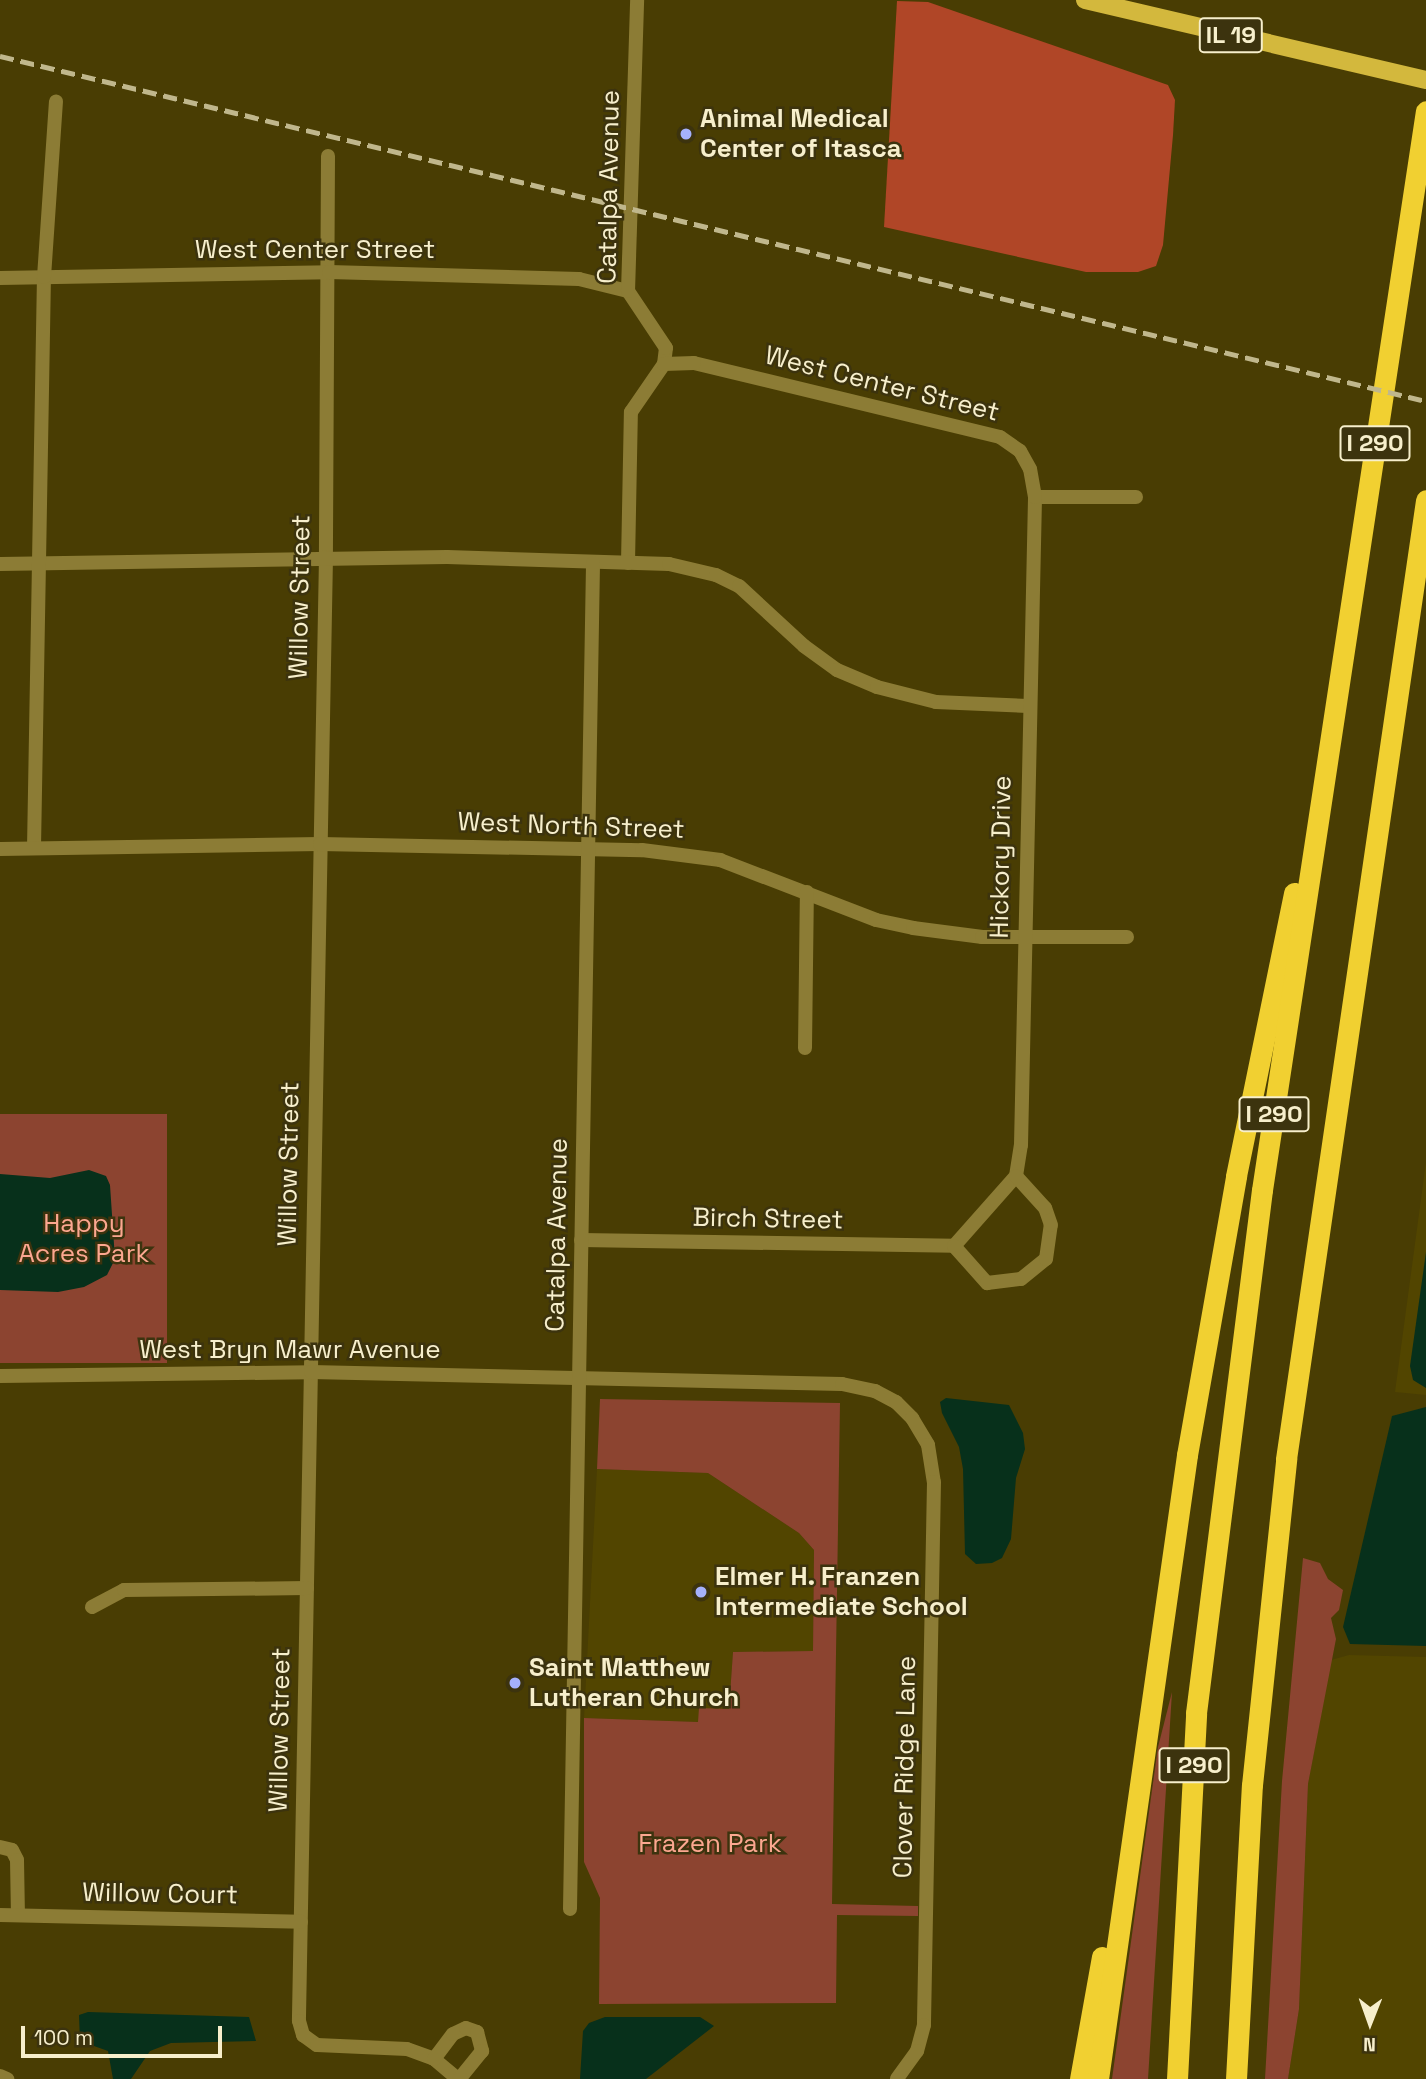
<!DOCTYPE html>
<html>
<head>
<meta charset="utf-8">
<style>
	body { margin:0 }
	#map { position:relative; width:1426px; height:2079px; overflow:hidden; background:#493d03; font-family:"Space Grotesk",sans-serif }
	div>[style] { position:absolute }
	.built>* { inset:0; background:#524500 }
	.green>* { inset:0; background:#8c4430; transform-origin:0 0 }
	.forest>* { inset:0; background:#b04627 }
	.water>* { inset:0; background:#07301b }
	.street>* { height:14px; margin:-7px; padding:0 7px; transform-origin:7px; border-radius:7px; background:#8c7c35 }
	.primary>* { height:18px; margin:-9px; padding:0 9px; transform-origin:9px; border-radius:9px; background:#d3b83d }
	.highway>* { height:21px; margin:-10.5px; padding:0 10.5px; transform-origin:10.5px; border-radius:10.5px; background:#f1d031 }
	.rail>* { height:4.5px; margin-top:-2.25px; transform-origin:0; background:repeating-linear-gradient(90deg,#c0b78c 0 14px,transparent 0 21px) }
	.dots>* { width:19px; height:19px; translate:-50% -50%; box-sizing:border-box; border:4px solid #3c330e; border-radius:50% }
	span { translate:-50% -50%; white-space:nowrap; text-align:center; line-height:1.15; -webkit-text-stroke:5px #3c330e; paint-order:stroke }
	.shield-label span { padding:2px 5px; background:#3c330e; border:2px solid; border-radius:5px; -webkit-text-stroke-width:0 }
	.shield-label { font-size:24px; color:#f7efcc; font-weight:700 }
	.poi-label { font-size:26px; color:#f7efcc; font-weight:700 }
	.left { translate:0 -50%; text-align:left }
	.street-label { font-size:26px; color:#f7efcc }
	.park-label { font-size:26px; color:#fca790 }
	.north { position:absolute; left:1335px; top:1988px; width:70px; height:70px; -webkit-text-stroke:5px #3c330e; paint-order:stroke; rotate:181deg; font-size:19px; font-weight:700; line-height:28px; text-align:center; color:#f7efcc }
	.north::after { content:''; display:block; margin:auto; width:24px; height:32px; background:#f7efcc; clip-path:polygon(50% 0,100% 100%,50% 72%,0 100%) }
	.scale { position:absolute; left:21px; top:2026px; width:201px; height:32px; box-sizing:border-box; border:4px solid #f7efcc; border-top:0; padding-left:9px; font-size:21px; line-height:24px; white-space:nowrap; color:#f7efcc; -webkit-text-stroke:5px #3c330e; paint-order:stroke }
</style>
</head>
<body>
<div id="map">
	<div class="built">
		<div style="clip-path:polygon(1426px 1162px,1426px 1395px,1395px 1392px)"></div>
		<div style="clip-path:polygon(597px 1469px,708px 1473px,799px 1533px,814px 1550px,813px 1651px,733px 1652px,729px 1710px,698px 1722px,584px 1718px)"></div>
		<div style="clip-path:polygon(1349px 1655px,1426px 1657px,1426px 2079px,1288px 2079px,1299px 2009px,1308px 1784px,1331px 1660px)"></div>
	</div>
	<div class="green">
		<div style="left:167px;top:1114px;width:249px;height:167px;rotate:90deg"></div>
		<div style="clip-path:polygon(600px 1399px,840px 1403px,832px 1904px,918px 1906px,918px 1916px,837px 1915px,836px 2003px,599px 2004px,600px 1898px,584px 1862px,584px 1718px,698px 1722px,699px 1708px,729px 1709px,733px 1652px,813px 1651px,814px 1550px,799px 1533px,708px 1473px,597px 1469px)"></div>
		<div style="clip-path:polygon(1303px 1558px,1320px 1563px,1328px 1579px,1343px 1590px,1339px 1610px,1331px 1618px,1336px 1639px,1308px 1784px,1299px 2009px,1288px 2079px,1265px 2079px,1282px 1781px)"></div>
		<div style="clip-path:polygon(1172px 1692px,1148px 2079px,1112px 2079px,1158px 1747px)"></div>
	</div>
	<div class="forest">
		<div style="clip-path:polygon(897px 1px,928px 2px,1168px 85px,1175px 100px,1173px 135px,1163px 245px,1156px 266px,1138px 272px,1086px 272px,884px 227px)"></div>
	</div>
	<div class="water">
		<div style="clip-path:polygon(89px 1170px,106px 1176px,110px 1185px,115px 1259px,107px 1275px,84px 1287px,58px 1292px,0 1290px,0 1174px,50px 1178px)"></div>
		<div style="clip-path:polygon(1426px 1252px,1426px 1388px,1413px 1380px,1410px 1366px)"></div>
		<div style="clip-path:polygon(946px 1398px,1009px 1405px,1023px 1433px,1025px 1449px,1016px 1478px,1011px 1539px,1002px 1558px,992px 1563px,976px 1564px,965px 1554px,963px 1469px,959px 1447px,942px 1413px,940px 1402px)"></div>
		<div style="clip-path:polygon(1426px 1407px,1426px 1646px,1350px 1644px,1343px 1627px,1392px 1416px)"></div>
		<div style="clip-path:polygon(88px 2012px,249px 2017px,256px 2041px,171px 2043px,150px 2051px,131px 2079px,113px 2079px,108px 2051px,80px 2041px,79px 2015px)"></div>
		<div style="clip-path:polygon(605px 2017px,700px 2017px,714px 2026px,646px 2079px,580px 2079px,583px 2031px,589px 2023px)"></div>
	</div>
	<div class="street">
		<div style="left:328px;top:156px;width:401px;rotate:90.3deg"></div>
		<div style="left:326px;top:557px;width:1464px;rotate:91.06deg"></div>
		<div style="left:299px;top:2021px;width:15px;rotate:74deg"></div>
		<div style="left:303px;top:2035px;width:17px;rotate:36deg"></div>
		<div style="left:317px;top:2045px;width:90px;rotate:2.5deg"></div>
		<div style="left:407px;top:2049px;width:29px;rotate:20deg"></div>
		<div style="left:434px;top:2059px;width:31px;rotate:40deg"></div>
		<div style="left:0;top:278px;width:329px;rotate:-1deg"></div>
		<div style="left:329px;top:272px;width:250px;rotate:1.6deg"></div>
		<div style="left:579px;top:279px;width:50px;rotate:13.8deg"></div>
		<div style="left:1035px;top:497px;width:101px"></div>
		<div style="left:628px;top:563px;width:151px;rotate:-88.9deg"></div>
		<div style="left:631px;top:412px;width:58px;rotate:-55.5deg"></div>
		<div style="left:664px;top:364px;width:16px;rotate:-83deg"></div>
		<div style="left:666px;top:348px;width:69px;rotate:-123.7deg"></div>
		<div style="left:628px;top:291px;width:291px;rotate:-88.2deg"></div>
		<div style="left:0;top:564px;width:447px;rotate:-0.9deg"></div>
		<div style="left:447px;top:557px;width:222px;rotate:1.8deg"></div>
		<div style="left:669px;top:564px;width:48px;rotate:13.2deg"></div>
		<div style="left:716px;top:575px;width:25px;rotate:26deg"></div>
		<div style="left:739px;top:586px;width:88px;rotate:42.7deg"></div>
		<div style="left:804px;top:646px;width:41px;rotate:36deg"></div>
		<div style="left:837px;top:670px;width:43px;rotate:23deg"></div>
		<div style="left:877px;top:687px;width:61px;rotate:14.3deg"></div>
		<div style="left:936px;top:702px;width:92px;rotate:2.5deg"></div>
		<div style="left:34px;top:848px;width:571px;rotate:-89deg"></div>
		<div style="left:44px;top:277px;width:176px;rotate:-86.1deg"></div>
		<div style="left:0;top:849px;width:320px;rotate:-0.9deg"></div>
		<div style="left:320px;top:844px;width:322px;rotate:1.1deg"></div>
		<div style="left:642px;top:850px;width:79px;rotate:7.3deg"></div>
		<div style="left:720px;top:860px;width:167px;rotate:21deg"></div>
		<div style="left:876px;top:920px;width:38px;rotate:12deg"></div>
		<div style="left:913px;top:928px;width:70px;rotate:7.4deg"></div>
		<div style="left:982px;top:937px;width:145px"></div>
		<div style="left:805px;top:1048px;width:156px;rotate:-89.3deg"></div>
		<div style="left:581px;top:1240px;width:373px;rotate:0.9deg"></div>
		<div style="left:954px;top:1246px;width:94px;rotate:-48.5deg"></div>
		<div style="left:1016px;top:1176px;width:31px;rotate:-81deg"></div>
		<div style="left:1021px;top:1145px;width:648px;rotate:-88.76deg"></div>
		<div style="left:1035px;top:497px;width:28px;rotate:-100deg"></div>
		<div style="left:1030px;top:469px;width:21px;rotate:-119deg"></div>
		<div style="left:1020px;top:451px;width:24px;rotate:-145deg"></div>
		<div style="left:1000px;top:437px;width:315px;rotate:-166.4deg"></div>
		<div style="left:694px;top:363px;width:30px;rotate:178deg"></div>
		<div style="left:954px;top:1246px;width:50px;rotate:48.3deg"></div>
		<div style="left:987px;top:1283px;width:34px;rotate:-7deg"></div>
		<div style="left:1021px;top:1279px;width:32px;rotate:-39deg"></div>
		<div style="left:1046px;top:1259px;width:34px;rotate:-82deg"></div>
		<div style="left:1051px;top:1225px;width:18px;rotate:-109deg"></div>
		<div style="left:1045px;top:1208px;width:43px;rotate:-132.2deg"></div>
		<div style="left:0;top:1376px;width:311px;rotate:-0.7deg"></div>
		<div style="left:311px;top:1372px;width:531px;rotate:1.29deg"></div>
		<div style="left:842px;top:1384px;width:34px;rotate:12deg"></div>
		<div style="left:875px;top:1391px;width:24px;rotate:28deg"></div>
		<div style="left:896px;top:1402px;width:23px;rotate:45deg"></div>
		<div style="left:912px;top:1418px;width:31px;rotate:59deg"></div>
		<div style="left:928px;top:1445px;width:37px;rotate:81deg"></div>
		<div style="left:934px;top:1482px;width:543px;rotate:91.06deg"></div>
		<div style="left:924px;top:2025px;width:27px;rotate:105deg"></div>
		<div style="left:917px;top:2051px;width:34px;rotate:126deg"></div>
		<div style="left:92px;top:1607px;width:36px;rotate:-28deg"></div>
		<div style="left:124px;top:1590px;width:183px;rotate:-0.6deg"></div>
		<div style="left:0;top:1847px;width:12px;rotate:14deg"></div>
		<div style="left:12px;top:1850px;width:11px;rotate:63deg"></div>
		<div style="left:17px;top:1860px;width:55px;rotate:89deg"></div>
		<div style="left:570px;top:1909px;width:1346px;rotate:-89.02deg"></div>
		<div style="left:0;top:1915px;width:301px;rotate:1.3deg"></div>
		<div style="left:434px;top:2059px;width:31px;rotate:-53deg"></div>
		<div style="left:453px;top:2034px;width:14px;rotate:-25deg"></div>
		<div style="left:466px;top:2028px;width:12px;rotate:20deg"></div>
		<div style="left:477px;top:2032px;width:20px;rotate:75deg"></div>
		<div style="left:482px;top:2051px;width:36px;rotate:129deg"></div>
		<div style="left:0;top:2076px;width:8px;rotate:23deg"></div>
	</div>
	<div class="primary">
		<div style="left:1085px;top:0;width:350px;rotate:13.2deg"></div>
	</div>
	<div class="highway">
		<div style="left:1080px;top:2079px;width:124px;rotate:-79.8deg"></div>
		<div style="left:1098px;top:2079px;width:630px;rotate:-81.88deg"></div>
		<div style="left:1187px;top:1455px;width:283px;rotate:-80deg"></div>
		<div style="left:1236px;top:1176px;width:289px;rotate:-78.4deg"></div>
		<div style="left:1177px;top:2079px;width:366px;rotate:-87deg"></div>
		<div style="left:1196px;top:1713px;width:527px;rotate:-82.81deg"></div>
		<div style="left:1262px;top:1190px;width:1091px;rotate:-81.36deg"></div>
		<div style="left:1236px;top:2079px;width:294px;rotate:-86.9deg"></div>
		<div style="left:1252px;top:1785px;width:328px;rotate:-84deg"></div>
		<div style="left:1286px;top:1459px;width:969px;rotate:-81.69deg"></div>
	</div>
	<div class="rail">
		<div style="left:0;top:56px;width:1467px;rotate:13.6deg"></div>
	</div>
	<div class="dots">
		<div style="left:686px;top:134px;background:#a5b1fc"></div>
		<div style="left:701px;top:1592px;background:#a5b1fc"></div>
		<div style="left:515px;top:1683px;background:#a5b1fc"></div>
	</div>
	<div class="shield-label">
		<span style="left:1231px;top:35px">IL 19</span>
		<span style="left:1375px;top:443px">I 290</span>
		<span style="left:1274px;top:1114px">I 290</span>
		<span style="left:1194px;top:1765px">I 290</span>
	</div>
	<div class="poi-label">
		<span class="left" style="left:700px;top:134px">Animal Medical<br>Center of Itasca</span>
		<span class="left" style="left:715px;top:1592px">Elmer H. Franzen<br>Intermediate School</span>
		<span class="left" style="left:529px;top:1683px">Saint Matthew<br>Lutheran Church</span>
	</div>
	<div class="street-label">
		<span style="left:609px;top:187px;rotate:-89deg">Catalpa Avenue</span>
		<span style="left:315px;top:250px">West Center Street</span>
		<span style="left:882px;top:384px;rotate:14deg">West Center Street</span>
		<span style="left:300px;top:597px;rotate:-89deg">Willow Street</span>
		<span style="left:571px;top:826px;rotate:2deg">West North Street</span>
		<span style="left:1001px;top:857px;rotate:-89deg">Hickory Drive</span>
		<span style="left:289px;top:1164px;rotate:-89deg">Willow Street</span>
		<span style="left:768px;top:1219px;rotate:1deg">Birch Street</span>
		<span style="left:557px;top:1235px;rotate:-89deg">Catalpa Avenue</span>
		<span style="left:290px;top:1350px">West Bryn Mawr Avenue</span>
		<span style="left:280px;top:1730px;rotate:-89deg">Willow Street</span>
		<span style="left:905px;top:1767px;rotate:-89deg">Clover Ridge Lane</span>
		<span style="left:160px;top:1894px;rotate:1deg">Willow Court</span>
	</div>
	<div class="park-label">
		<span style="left:84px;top:1239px">Happy<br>Acres Park</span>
		<span style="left:710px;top:1844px">Frazen Park</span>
	</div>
	<div class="north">N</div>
	<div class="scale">100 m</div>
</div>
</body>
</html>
